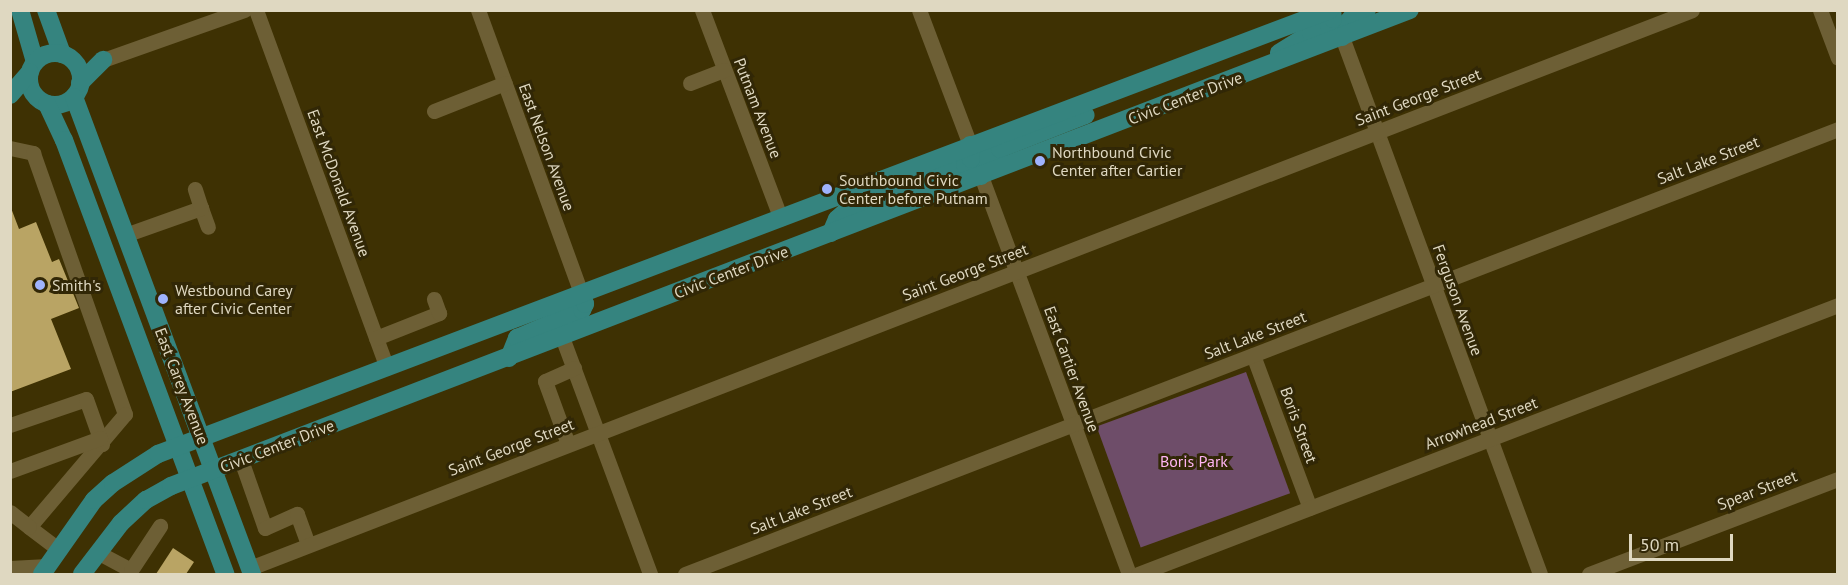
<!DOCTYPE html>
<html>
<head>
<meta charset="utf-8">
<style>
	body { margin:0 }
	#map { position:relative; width:1848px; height:585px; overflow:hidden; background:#3e3103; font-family:"PT Sans",sans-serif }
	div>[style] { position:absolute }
	.green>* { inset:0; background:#6e4d69; transform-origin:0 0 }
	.building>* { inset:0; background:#b9a464 }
	.minor>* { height:15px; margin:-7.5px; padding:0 7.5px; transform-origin:7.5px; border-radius:7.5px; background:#6d5f35 }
	.major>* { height:18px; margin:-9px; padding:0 9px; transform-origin:9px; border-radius:9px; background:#35847f }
	.major>.ring { margin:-9px; padding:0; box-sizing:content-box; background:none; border:18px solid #35847f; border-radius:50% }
	.dots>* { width:16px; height:16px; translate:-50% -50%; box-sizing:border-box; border:3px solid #312706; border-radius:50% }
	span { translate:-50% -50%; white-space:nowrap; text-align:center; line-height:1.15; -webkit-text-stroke:6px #312706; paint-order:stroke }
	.street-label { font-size:16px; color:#dfd8c1 }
	.poi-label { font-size:16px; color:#dfd8c1 }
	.left { translate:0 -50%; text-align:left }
	.park-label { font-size:16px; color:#ffb5f4 }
	.frame { position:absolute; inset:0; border:12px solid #dfd8c1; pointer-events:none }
	.scale { position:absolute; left:1629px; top:534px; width:104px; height:27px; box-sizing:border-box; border:3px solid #dfd8c1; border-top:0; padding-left:8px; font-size:18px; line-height:21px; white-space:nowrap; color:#dfd8c1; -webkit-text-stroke:4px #312706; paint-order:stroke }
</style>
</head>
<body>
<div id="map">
	<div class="green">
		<div style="left:1246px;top:372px;width:129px;height:159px;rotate:70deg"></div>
	</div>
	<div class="building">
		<div style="clip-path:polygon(11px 208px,19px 229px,36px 222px,52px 262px,59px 259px,79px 308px,51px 319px,71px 369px,10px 392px)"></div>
		<div style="clip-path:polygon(173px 548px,194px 562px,186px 574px,156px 574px)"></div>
	</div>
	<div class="minor">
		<div style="left:256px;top:10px;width:381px;rotate:69.9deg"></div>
		<div style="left:478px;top:10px;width:303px;rotate:70deg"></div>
		<div style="left:702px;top:10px;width:223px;rotate:69.3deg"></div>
		<div style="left:919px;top:10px;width:144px;rotate:69.3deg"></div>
		<div style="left:1820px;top:10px;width:51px;rotate:69.4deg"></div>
		<div style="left:1342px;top:37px;width:572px;rotate:69.76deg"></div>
		<div style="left:103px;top:60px;width:150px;rotate:-19.5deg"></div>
		<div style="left:690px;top:83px;width:36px;rotate:-21deg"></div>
		<div style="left:434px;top:111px;width:76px;rotate:-21.5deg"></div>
		<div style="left:10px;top:148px;width:24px;rotate:12deg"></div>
		<div style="left:33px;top:153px;width:277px;rotate:70.6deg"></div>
		<div style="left:125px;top:414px;width:148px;rotate:130.3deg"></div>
		<div style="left:29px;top:527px;width:36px;rotate:37deg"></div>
		<div style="left:981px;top:176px;width:425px;rotate:69.6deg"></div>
		<div style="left:201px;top:208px;width:20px;rotate:70deg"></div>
		<div style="left:125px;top:235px;width:81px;rotate:-19.6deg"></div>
		<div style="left:201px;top:208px;width:20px;rotate:-108deg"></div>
		<div style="left:562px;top:337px;width:253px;rotate:69.6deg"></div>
		<div style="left:376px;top:338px;width:68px;rotate:-21.6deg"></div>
		<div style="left:439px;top:313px;width:15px;rotate:-110deg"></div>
		<div style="left:1253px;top:355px;width:163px;rotate:69.6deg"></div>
		<div style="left:10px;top:425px;width:80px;rotate:-18.9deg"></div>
		<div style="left:86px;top:399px;width:48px;rotate:70.4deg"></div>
		<div style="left:568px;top:444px;width:67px;rotate:-110.1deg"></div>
		<div style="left:545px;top:381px;width:32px;rotate:-24deg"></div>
		<div style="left:241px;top:460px;width:72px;rotate:70.6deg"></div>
		<div style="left:265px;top:528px;width:35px;rotate:-24deg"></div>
		<div style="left:297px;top:514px;width:33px;rotate:70deg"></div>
		<div style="left:10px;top:471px;width:96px;rotate:-20.1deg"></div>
		<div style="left:10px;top:512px;width:24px;rotate:38deg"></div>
		<div style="left:97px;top:552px;width:38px;rotate:28deg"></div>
		<div style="left:131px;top:570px;width:53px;rotate:-56.6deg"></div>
		<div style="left:10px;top:568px;width:37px;rotate:-3deg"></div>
		<div style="left:250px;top:568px;width:1546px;rotate:-21.15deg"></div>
		<div style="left:685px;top:574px;width:1236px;rotate:-21.1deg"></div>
		<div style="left:1138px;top:574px;width:750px;rotate:-21.02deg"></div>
		<div style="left:1589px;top:574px;width:267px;rotate:-20.9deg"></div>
	</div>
	<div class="major">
		<div style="left:20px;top:10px;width:54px;rotate:73.9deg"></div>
		<div style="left:46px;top:10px;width:47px;rotate:70deg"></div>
		<div style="left:1342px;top:37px;width:14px;rotate:-73deg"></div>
		<div style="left:1346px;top:24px;width:11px;rotate:-49deg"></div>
		<div style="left:1353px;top:16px;width:15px;rotate:-23deg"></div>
		<div style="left:1279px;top:53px;width:38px;rotate:-32deg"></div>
		<div style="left:1311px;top:33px;width:19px;rotate:-21deg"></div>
		<div style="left:1329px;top:26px;width:8px;rotate:-60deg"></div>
		<div style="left:1333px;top:19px;width:9px;rotate:-96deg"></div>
		<div class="ring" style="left:29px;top:53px;width:34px;height:34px"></div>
		<div style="left:80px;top:83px;width:33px;rotate:-45deg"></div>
		<div style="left:10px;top:95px;width:30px;rotate:-49deg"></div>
		<div style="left:74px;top:97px;width:509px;rotate:69.54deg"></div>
		<div style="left:47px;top:104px;width:40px;rotate:65deg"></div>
		<div style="left:64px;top:140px;width:463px;rotate:69.6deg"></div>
		<div style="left:981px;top:176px;width:11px;rotate:-95deg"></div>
		<div style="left:980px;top:165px;width:9px;rotate:-54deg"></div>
		<div style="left:985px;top:158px;width:17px;rotate:-31deg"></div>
		<div style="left:1000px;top:149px;width:92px;rotate:-21.6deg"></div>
		<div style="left:831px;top:233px;width:15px;rotate:-67deg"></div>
		<div style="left:837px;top:219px;width:11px;rotate:-41deg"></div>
		<div style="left:845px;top:212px;width:129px;rotate:-21.4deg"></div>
		<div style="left:965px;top:165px;width:8px;rotate:-45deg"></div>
		<div style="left:971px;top:159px;width:14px;rotate:-94deg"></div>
		<div style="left:509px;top:358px;width:22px;rotate:-68deg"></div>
		<div style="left:517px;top:338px;width:71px;rotate:-23.3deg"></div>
		<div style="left:582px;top:310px;width:7px;rotate:-63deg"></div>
		<div style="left:585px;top:304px;width:9px;rotate:-108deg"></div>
		<div style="left:42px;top:574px;width:90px;rotate:-54.9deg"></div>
		<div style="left:94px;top:500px;width:25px;rotate:-42deg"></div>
		<div style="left:113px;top:483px;width:54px;rotate:-32.8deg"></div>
		<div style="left:158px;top:454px;width:1253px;rotate:-20.75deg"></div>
		<div style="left:82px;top:574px;width:64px;rotate:-52.6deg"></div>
		<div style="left:121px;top:523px;width:34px;rotate:-43deg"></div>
		<div style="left:146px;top:500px;width:29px;rotate:-29deg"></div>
		<div style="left:171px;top:486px;width:1327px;rotate:-21.02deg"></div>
	</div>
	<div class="dots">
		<div style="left:1040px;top:161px;background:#9fb3fd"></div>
		<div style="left:827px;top:189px;background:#9fb3fd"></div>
		<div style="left:40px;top:285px;background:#9fb3fd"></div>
		<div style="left:163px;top:299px;background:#9fb3fd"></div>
	</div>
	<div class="street-label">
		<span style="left:1418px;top:97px;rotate:-21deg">Saint George Street</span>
		<span style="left:1185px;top:98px;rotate:-21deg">Civic Center Drive</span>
		<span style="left:758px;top:108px;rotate:69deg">Putnam Avenue</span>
		<span style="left:547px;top:147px;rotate:70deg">East Nelson Avenue</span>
		<span style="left:1708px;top:160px;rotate:-21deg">Salt Lake Street</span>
		<span style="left:339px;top:183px;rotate:70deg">East McDonald Avenue</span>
		<span style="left:731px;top:272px;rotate:-21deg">Civic Center Drive</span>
		<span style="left:965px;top:272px;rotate:-21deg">Saint George Street</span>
		<span style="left:1458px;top:300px;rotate:70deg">Ferguson Avenue</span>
		<span style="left:1255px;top:335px;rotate:-21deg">Salt Lake Street</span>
		<span style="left:1072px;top:369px;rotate:70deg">East Cartier Avenue</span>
		<span style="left:182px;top:386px;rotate:69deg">East Carey Avenue</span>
		<span style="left:1481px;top:423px;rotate:-21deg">Arrowhead Street</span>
		<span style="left:1299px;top:425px;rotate:70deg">Boris Street</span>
		<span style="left:277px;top:446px;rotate:-21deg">Civic Center Drive</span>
		<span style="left:511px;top:447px;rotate:-21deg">Saint George Street</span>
		<span style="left:1757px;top:490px;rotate:-21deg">Spear Street</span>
		<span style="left:801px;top:510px;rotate:-21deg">Salt Lake Street</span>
	</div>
	<div class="poi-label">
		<span class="left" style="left:1052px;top:161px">Northbound Civic<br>Center after Cartier</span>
		<span class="left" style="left:839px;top:189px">Southbound Civic<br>Center before Putnam</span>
		<span class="left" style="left:52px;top:285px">Smith's</span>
		<span class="left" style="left:175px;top:299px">Westbound Carey<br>after Civic Center</span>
	</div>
	<div class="park-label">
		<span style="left:1194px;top:461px">Boris Park</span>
	</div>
	<div class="frame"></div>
	<div class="scale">50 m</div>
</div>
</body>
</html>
